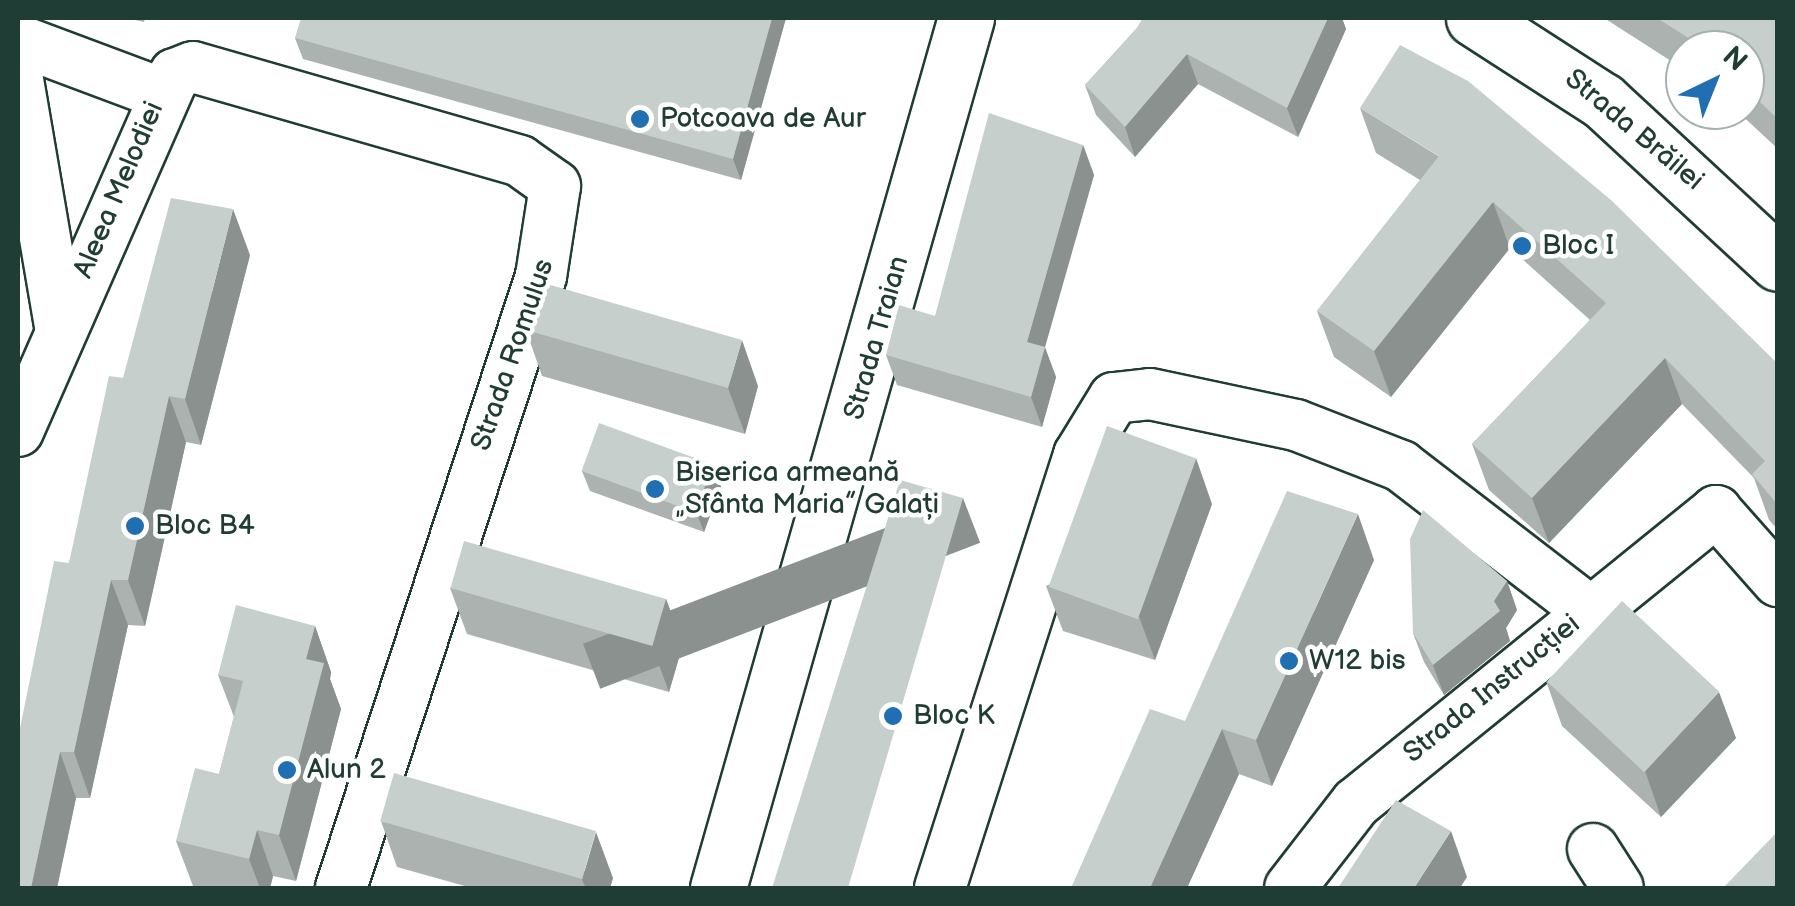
<!DOCTYPE html>
<html>
<head>
<meta charset="utf-8">
<style>
	body { margin:0 }
	#map { position:relative; width:1795px; height:906px; overflow:hidden; background:#fff; font-family:"Balsamiq Sans",sans-serif }
	div>[style] { position:absolute }
	.roads { filter:drop-shadow(2px 0 #1f3d34) drop-shadow(-2px 0 #1f3d34) drop-shadow(0 2px #1f3d34) drop-shadow(0 -2px #1f3d34) }
	.minor>* { height:50px; margin:-25px; padding:0 25px; transform-origin:25px; border-radius:25px; background:#fff }
	.major>* { height:55px; margin:-27.5px; padding:0 27.5px; transform-origin:27.5px; border-radius:27.5px; background:#fff }
	.wall>* { inset:0; background:#abb2af }
	.shaded-wall>* { inset:0; background:#8b918f; transform-origin:0 0 }
	.building>* { inset:0; background:#c7cfcc; transform-origin:0 0 }
	.dots>* { width:28px; height:28px; translate:-50% -50%; box-sizing:border-box; border:5px solid #fff; border-radius:50% }
	span { translate:-50% -50%; white-space:nowrap; text-align:center; line-height:1.15; -webkit-text-stroke:9px #fff; paint-order:stroke }
	.poi-label { font-size:28px; color:#1f3d34 }
	.left { translate:0 -50%; text-align:left }
	.street-label { font-size:28px; color:#1f3d34 }
	.frame { position:absolute; inset:0; border:20px solid #1f3d34; pointer-events:none }
	.north { position:absolute; left:1665px; top:30px; width:100px; height:100px; box-sizing:border-box; background:#fff; border:2px solid #a5b1ae; border-radius:50%; rotate:43deg; font-size:28px; font-weight:700; line-height:40px; text-align:center; color:#1f3d34 }
	.north::after { content:''; display:block; margin:auto; width:35px; height:45px; background:#1f6fb2; clip-path:polygon(50% 0,100% 100%,50% 72%,0 100%) }
</style>
</head>
<body>
<div id="map">
	<div class="roads">
		<div class="minor">
			<div style="left:18px;top:40px;width:152px;rotate:20.5deg"></div>
			<div style="left:18px;top:80px;width:250px;rotate:80.3deg"></div>
			<div style="left:18px;top:431px;width:390px;rotate:-66.3deg"></div>
			<div style="left:175px;top:74px;width:19px;rotate:-21deg"></div>
			<div style="left:193px;top:67px;width:340px;rotate:16deg"></div>
			<div style="left:520px;top:161px;width:43px;rotate:35.5deg"></div>
			<div style="left:555px;top:186px;width:91px;rotate:98.8deg"></div>
			<div style="left:541px;top:276px;width:644px;rotate:108.1deg"></div>
			<div style="left:1593px;top:849px;width:46px;rotate:57.3deg"></div>
			<div style="left:940px;top:888px;width:455px;rotate:-72.2deg"></div>
			<div style="left:1079px;top:455px;width:67px;rotate:-58.4deg"></div>
			<div style="left:1114px;top:398px;width:36px;rotate:-6deg"></div>
			<div style="left:1150px;top:394px;width:149px;rotate:12deg"></div>
			<div style="left:1296px;top:425px;width:113px;rotate:21.3deg"></div>
			<div style="left:1401px;top:466px;width:236px;rotate:37.6deg"></div>
			<div style="left:1290px;top:888px;width:108px;rotate:-52.2deg"></div>
			<div style="left:1356px;top:803px;width:464px;rotate:-39deg"></div>
			<div style="left:1716px;top:511px;width:94px;rotate:48.5deg"></div>
		</div>
		<div class="major">
			<div style="left:1474px;top:18px;width:153px;rotate:32.8deg"></div>
			<div style="left:1603px;top:101px;width:238px;rotate:42.8deg"></div>
			<div style="left:718px;top:888px;width:905px;rotate:-74.09deg"></div>
		</div>
	</div>
	<div class="wall">
		<div style="clip-path:polygon(126px 18px,145px 18px,144px 22px)"></div>
		<div style="clip-path:polygon(786px 18px,741px 180px,303px 59px,295px 38px)"></div>
		<div style="clip-path:polygon(1143px 18px,1342px 18px,1346px 29px,1298px 137px,1198px 84px,1135px 157px,1096px 115px,1085px 85px,1137px 28px)"></div>
		<div style="clip-path:polygon(1604px 18px,1778px 18px,1778px 149px,1736px 110px,1745px 110px,1745px 50px,1685px 50px,1685px 70px)"></div>
		<div style="clip-path:polygon(1360px 108px,1778px 364px,1778px 530px,1769px 520px,1754px 478px,1682px 404px,1549px 543px,1489px 490px,1472px 444px,1590px 320px,1510px 248px,1391px 397px,1334px 357px,1317px 311px,1420px 180px,1376px 153px)"></div>
		<div style="clip-path:polygon(1083px 145px,1094px 175px,1044px 347px,1056px 377px,1042px 427px,897px 385px,886px 355px,935px 316px)"></div>
		<div style="clip-path:polygon(250px 255px,201px 445px,186px 442px,145px 626px,128px 625px,90px 798px,76px 798px,57px 888px,18px 888px,69px 563px,123px 378px)"></div>
		<div style="clip-path:polygon(526px 330px,758px 386px,745px 434px,542px 376px)"></div>
		<div style="clip-path:polygon(713px 465px,721px 486px,704px 532px,590px 491px,582px 471px)"></div>
		<div style="clip-path:polygon(1212px 504px,1155px 660px,1063px 631px,1046px 586px)"></div>
		<div style="clip-path:polygon(1374px 560px,1272px 786px,1239px 774px,1187px 888px,1071px 888px,1185px 721px)"></div>
		<div style="clip-path:polygon(1507px 581px,1517px 610px,1506px 628px,1510px 641px,1444px 695px,1424px 662px,1413px 633px)"></div>
		<div style="clip-path:polygon(450px 588px,666px 599px,683px 644px,669px 692px,467px 634px)"></div>
		<div style="clip-path:polygon(315px 626px,331px 672px,330px 679px,341px 709px,296px 881px,273px 876px,270px 888px,202px 888px,193px 886px,176px 841px,219px 774px,234px 717px,218px 675px)"></div>
		<div style="clip-path:polygon(1546px 681px,1736px 738px,1661px 817px,1562px 726px)"></div>
		<div style="clip-path:polygon(381px 821px,613px 878px,610px 888px,472px 888px,397px 867px)"></div>
	</div>
	<div class="shaded-wall">
		<div style="clip-path:polygon(772px 18px,786px 18px,741px 180px,733px 159px)"></div>
		<div style="clip-path:polygon(1328px 18px,1342px 18px,1346px 29px,1298px 137px,1287px 108px)"></div>
		<div style="clip-path:polygon(1187px 54px,1198px 84px,1135px 157px,1125px 127px)"></div>
		<div style="clip-path:polygon(1083px 145px,1094px 175px,1038px 372px,1027px 342px)"></div>
		<div style="clip-path:polygon(1493px 202px,1510px 248px,1391px 397px,1374px 351px)"></div>
		<div style="clip-path:polygon(233px 209px,250px 255px,201px 445px,185px 399px)"></div>
		<div style="clip-path:polygon(742px 340px,758px 386px,745px 434px,728px 388px)"></div>
		<div style="clip-path:polygon(1045px 347px,1056px 377px,1042px 427px,1031px 397px)"></div>
		<div style="clip-path:polygon(1665px 358px,1682px 404px,1549px 543px,1532px 498px)"></div>
		<div style="clip-path:polygon(169px 396px,186px 442px,145px 626px,128px 580px)"></div>
		<div style="clip-path:polygon(1196px 458px,1212px 504px,1155px 660px,1138px 614px)"></div>
		<div style="clip-path:polygon(713px 465px,721px 486px,704px 532px,696px 511px)"></div>
		<div style="left:963px;top:498px;width:48px;height:407px;rotate:69deg"></div>
		<div style="clip-path:polygon(1358px 514px,1374px 560px,1272px 786px,1256px 740px)"></div>
		<div style="clip-path:polygon(111px 580px,128px 625px,90px 798px,74px 752px)"></div>
		<div style="clip-path:polygon(1507px 581px,1517px 610px,1506px 628px,1510px 641px,1444px 695px,1433px 665px,1494px 601px)"></div>
		<div style="clip-path:polygon(666px 599px,683px 644px,669px 692px,652px 646px)"></div>
		<div style="clip-path:polygon(315px 626px,331px 672px,330px 679px,341px 709px,296px 881px,279px 835px,306px 659px)"></div>
		<div style="clip-path:polygon(1719px 692px,1736px 738px,1661px 817px,1645px 771px)"></div>
		<div style="clip-path:polygon(1222px 729px,1239px 774px,1187px 888px,1150px 888px)"></div>
		<div style="clip-path:polygon(60px 752px,76px 798px,57px 888px,31px 888px)"></div>
		<div style="clip-path:polygon(257px 830px,273px 876px,270px 888px,260px 888px,249px 859px)"></div>
		<div style="clip-path:polygon(1451px 831px,1467px 877px,1460px 888px,1414px 888px)"></div>
		<div style="clip-path:polygon(596px 832px,613px 878px,610px 888px,586px 888px,582px 880px)"></div>
	</div>
	<div class="building">
		<div style="clip-path:polygon(301px 18px,772px 18px,733px 159px,295px 38px)"></div>
		<div style="clip-path:polygon(1143px 18px,1328px 18px,1287px 108px,1187px 54px,1125px 127px,1085px 85px,1137px 28px)"></div>
		<div style="clip-path:polygon(1657px 18px,1778px 18px,1778px 119px,1745px 88px,1745px 50px,1704px 50px,1698px 44px)"></div>
		<div style="clip-path:polygon(1400px 45px,1468px 81px,1611px 200px,1778px 364px,1778px 505px,1752px 474px,1765px 461px,1665px 358px,1532px 498px,1472px 444px,1606px 303px,1493px 202px,1374px 351px,1317px 311px,1439px 156px,1360px 108px)"></div>
		<div style="clip-path:polygon(989px 113px,1083px 145px,1027px 342px,1045px 347px,1031px 397px,886px 355px,899px 305px,935px 316px)"></div>
		<div style="clip-path:polygon(171px 198px,233px 209px,185px 399px,169px 396px,128px 580px,111px 580px,74px 752px,60px 752px,31px 888px,18px 888px,18px 738px,54px 561px,69px 563px,109px 376px,123px 378px)"></div>
		<div style="left:540px;top:282px;width:210px;height:50px;rotate:16deg"></div>
		<div style="left:599px;top:423px;width:121px;height:51px;rotate:20deg"></div>
		<div style="left:1107px;top:426px;width:95px;height:171px;rotate:20deg"></div>
		<div style="clip-path:polygon(900px 480px,963px 498px,848px 888px,772px 888px)"></div>
		<div style="clip-path:polygon(1287px 491px,1358px 514px,1256px 740px,1222px 729px,1150px 888px,1071px 888px,1150px 709px,1185px 721px)"></div>
		<div style="clip-path:polygon(1423px 510px,1507px 581px,1494px 601px,1500px 611px,1433px 665px,1413px 633px,1410px 539px)"></div>
		<div style="left:464px;top:541px;width:210px;height:49px;rotate:16deg"></div>
		<div style="left:1622px;top:601px;width:133px;height:110px;rotate:43deg"></div>
		<div style="clip-path:polygon(236px 605px,315px 626px,306px 659px,324px 663px,279px 835px,257px 830px,249px 859px,176px 841px,195px 768px,219px 774px,243px 681px,218px 675px)"></div>
		<div style="left:394px;top:773px;width:210px;height:50px;rotate:16deg"></div>
		<div style="clip-path:polygon(1396px 800px,1451px 831px,1414px 888px,1338px 888px)"></div>
		<div style="clip-path:polygon(1778px 831px,1778px 888px,1723px 888px)"></div>
	</div>
	<div class="dots">
		<div style="left:640px;top:119px;background:#1f6fb2"></div>
		<div style="left:1522px;top:246px;background:#1f6fb2"></div>
		<div style="left:655px;top:489px;background:#1f6fb2"></div>
		<div style="left:135px;top:526px;background:#1f6fb2"></div>
		<div style="left:1289px;top:661px;background:#1f6fb2"></div>
		<div style="left:893px;top:716px;background:#1f6fb2"></div>
		<div style="left:287px;top:770px;background:#1f6fb2"></div>
	</div>
	<div class="poi-label">
		<span class="left" style="left:660px;top:119px">Potcoava de Aur</span>
		<span class="left" style="left:1542px;top:246px">Bloc I</span>
		<span class="left" style="left:675px;top:489px">Biserica armeană<br>„Sfânta Maria” Galați</span>
		<span class="left" style="left:155px;top:526px">Bloc B4</span>
		<span class="left" style="left:1309px;top:661px">W12 bis</span>
		<span class="left" style="left:913px;top:716px">Bloc K</span>
		<span class="left" style="left:307px;top:770px">Alun 2</span>
	</div>
	<div class="street-label">
		<span style="left:1634px;top:130px;rotate:40deg">Strada Brăilei</span>
		<span style="left:119px;top:190px;rotate:-67deg">Aleea Melodiei</span>
		<span style="left:877px;top:338px;rotate:-74deg">Strada Traian</span>
		<span style="left:513px;top:355px;rotate:-71deg">Strada Romulus</span>
		<span style="left:1492px;top:689px;rotate:-39deg">Strada Instrucției</span>
	</div>
	<div class="frame"></div>
	<div class="north">N</div>
</div>
</body>
</html>
